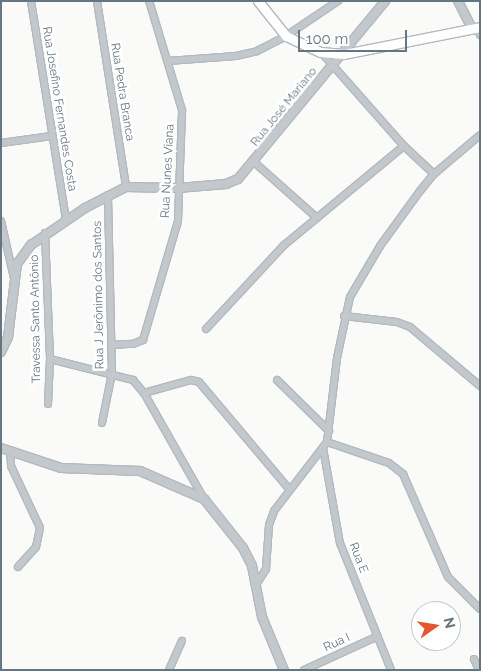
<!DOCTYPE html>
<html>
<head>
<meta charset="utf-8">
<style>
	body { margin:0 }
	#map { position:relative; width:481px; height:671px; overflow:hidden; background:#fafaf8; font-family:Raleway,sans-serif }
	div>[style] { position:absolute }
	.roads { filter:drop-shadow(1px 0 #b3babf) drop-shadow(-1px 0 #b3babf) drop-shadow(0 1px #b3babf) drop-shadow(0 -1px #b3babf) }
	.minor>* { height:6px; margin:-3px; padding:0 3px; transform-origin:3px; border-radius:3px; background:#c3c8cc }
	.tertiary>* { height:8px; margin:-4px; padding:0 4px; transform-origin:4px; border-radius:4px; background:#c3c8cc }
	.secondary>* { height:9px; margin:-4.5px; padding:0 4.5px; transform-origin:4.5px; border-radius:4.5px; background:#fff }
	span { translate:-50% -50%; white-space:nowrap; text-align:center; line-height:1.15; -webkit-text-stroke:5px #fff; paint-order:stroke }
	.street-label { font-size:12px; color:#657683 }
	.frame { position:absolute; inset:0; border:2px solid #657683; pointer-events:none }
	.north { position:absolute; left:411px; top:601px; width:50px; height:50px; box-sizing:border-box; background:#fff; border:1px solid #c1c8cd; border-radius:50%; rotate:77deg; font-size:14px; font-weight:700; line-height:20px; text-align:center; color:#657683 }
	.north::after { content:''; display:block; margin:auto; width:18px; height:22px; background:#e4572e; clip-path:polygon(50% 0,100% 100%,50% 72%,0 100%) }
	.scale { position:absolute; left:298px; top:30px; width:109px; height:22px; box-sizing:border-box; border:2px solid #657683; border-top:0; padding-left:6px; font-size:15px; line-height:18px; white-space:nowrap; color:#657683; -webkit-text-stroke:4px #fff; paint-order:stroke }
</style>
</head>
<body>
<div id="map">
	<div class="roads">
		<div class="minor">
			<div style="left:31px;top:1px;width:222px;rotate:80.9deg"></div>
			<div style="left:97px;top:1px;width:188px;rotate:81.1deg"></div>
			<div style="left:478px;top:28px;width:7px;rotate:74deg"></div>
			<div style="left:321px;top:52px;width:125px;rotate:48.6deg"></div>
			<div style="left:404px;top:146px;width:41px;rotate:43deg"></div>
			<div style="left:168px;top:61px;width:68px;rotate:-4.2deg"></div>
			<div style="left:236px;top:56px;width:22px;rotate:-13deg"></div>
			<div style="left:257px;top:51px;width:33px;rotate:-27deg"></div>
			<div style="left:286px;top:36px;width:63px;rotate:-33.9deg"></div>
			<div style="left:1px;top:143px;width:51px;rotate:-7.8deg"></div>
			<div style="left:254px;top:162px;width:84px;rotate:41.6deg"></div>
			<div style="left:1px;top:221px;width:58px;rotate:77.2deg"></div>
			<div style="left:45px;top:233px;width:126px;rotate:87.7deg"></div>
			<div style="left:50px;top:359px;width:45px;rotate:92.5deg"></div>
			<div style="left:344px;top:316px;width:53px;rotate:6.5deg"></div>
			<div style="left:397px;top:322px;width:14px;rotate:21deg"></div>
			<div style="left:410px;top:327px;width:92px;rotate:40.1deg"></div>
			<div style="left:206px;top:329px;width:113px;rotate:-47.1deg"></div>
			<div style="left:283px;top:246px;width:157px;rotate:-39.6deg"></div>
			<div style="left:111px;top:345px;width:22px;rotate:-3deg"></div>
			<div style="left:133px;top:344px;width:11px;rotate:-22deg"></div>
			<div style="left:143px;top:340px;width:124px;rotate:-73.6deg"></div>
			<div style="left:178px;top:221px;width:111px;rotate:-87.9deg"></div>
			<div style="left:182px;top:110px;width:114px;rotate:-106.8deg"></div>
			<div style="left:50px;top:359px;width:86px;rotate:14.2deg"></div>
			<div style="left:133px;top:380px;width:17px;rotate:50deg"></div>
			<div style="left:144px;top:393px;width:122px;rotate:60.5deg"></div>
			<div style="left:277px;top:380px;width:73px;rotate:44.4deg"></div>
			<div style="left:144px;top:393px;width:49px;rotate:-15.5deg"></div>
			<div style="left:191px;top:380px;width:8px;rotate:14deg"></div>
			<div style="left:199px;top:382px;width:140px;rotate:49.9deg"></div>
			<div style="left:102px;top:423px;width:51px;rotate:-78.7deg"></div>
			<div style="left:112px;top:373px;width:178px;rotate:-91.3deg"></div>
			<div style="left:327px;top:442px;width:65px;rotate:18.7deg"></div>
			<div style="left:389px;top:463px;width:18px;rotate:38deg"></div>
			<div style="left:403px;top:474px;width:112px;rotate:66.4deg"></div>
			<div style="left:448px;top:577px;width:45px;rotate:45deg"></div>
			<div style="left:323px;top:448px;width:97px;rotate:79.9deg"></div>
			<div style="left:340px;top:543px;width:137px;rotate:68.1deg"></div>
			<div style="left:10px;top:450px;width:16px;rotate:86deg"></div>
			<div style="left:11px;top:466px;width:68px;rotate:64.9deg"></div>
			<div style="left:40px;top:528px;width:19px;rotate:102deg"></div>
			<div style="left:36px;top:547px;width:27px;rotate:132deg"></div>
			<div style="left:256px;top:585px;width:19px;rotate:-58deg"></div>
			<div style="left:266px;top:569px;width:44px;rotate:-86.1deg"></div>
			<div style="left:269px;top:525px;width:15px;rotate:-70deg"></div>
			<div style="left:274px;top:511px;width:87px;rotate:-52.5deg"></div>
			<div style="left:327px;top:442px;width:85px;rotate:-83.2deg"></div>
			<div style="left:337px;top:358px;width:62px;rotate:-78deg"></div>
			<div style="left:350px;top:297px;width:59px;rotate:-59.5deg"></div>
			<div style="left:380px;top:246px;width:68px;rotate:-54deg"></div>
			<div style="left:420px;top:191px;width:22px;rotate:-51deg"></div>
			<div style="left:434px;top:174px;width:60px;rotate:-40.3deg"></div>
			<div style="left:474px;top:659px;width:12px;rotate:66deg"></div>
			<div style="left:169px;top:670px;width:32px;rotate:-66deg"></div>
			<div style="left:304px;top:670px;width:81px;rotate:-24.7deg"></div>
		</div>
		<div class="tertiary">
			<div style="left:458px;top:1px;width:31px;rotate:63deg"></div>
			<div style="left:1px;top:352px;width:17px;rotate:-65deg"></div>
			<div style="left:8px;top:337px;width:74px;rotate:-83deg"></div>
			<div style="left:17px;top:264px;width:24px;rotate:-54deg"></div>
			<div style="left:31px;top:245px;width:65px;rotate:-34.4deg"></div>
			<div style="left:85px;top:208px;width:46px;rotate:-27.1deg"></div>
			<div style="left:126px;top:187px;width:52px;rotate:1.1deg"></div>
			<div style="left:178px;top:188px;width:48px;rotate:-4.8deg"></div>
			<div style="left:226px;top:184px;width:13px;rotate:-23deg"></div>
			<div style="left:238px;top:179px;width:231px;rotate:-50.4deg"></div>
			<div style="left:1px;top:448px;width:63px;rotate:18.4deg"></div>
			<div style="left:61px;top:468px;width:79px;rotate:2.2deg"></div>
			<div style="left:140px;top:471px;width:70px;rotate:23.6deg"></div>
			<div style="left:204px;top:499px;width:63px;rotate:51.5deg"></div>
			<div style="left:243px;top:548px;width:20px;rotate:63deg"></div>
			<div style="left:252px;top:566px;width:52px;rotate:78.9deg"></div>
			<div style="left:262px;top:617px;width:57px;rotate:67.5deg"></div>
		</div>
		<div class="secondary">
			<div style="left:258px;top:1px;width:45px;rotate:51.3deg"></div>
			<div style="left:286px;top:36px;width:38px;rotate:25deg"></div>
			<div style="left:321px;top:52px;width:23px;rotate:5deg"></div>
			<div style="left:344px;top:54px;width:139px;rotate:-11.2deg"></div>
		</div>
	</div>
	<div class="street-label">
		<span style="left:122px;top:92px;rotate:81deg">Rua Pedra Branca</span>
		<span style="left:284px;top:107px;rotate:-51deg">Rua José Mariano</span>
		<span style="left:59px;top:109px;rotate:81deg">Rua Josefino Fernandes Costa</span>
		<span style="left:168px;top:171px;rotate:-87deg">Rua Nunes Viana</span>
		<span style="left:99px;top:295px;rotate:-91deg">Rua J Jerônimo dos Santos</span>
		<span style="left:36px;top:319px;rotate:-91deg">Travessa Santo Antônio</span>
		<span style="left:358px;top:558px;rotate:69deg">Rua E</span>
		<span style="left:337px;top:643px;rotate:-25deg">Rua I</span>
	</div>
	<div class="frame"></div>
	<div class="north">N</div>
	<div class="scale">100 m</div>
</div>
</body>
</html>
